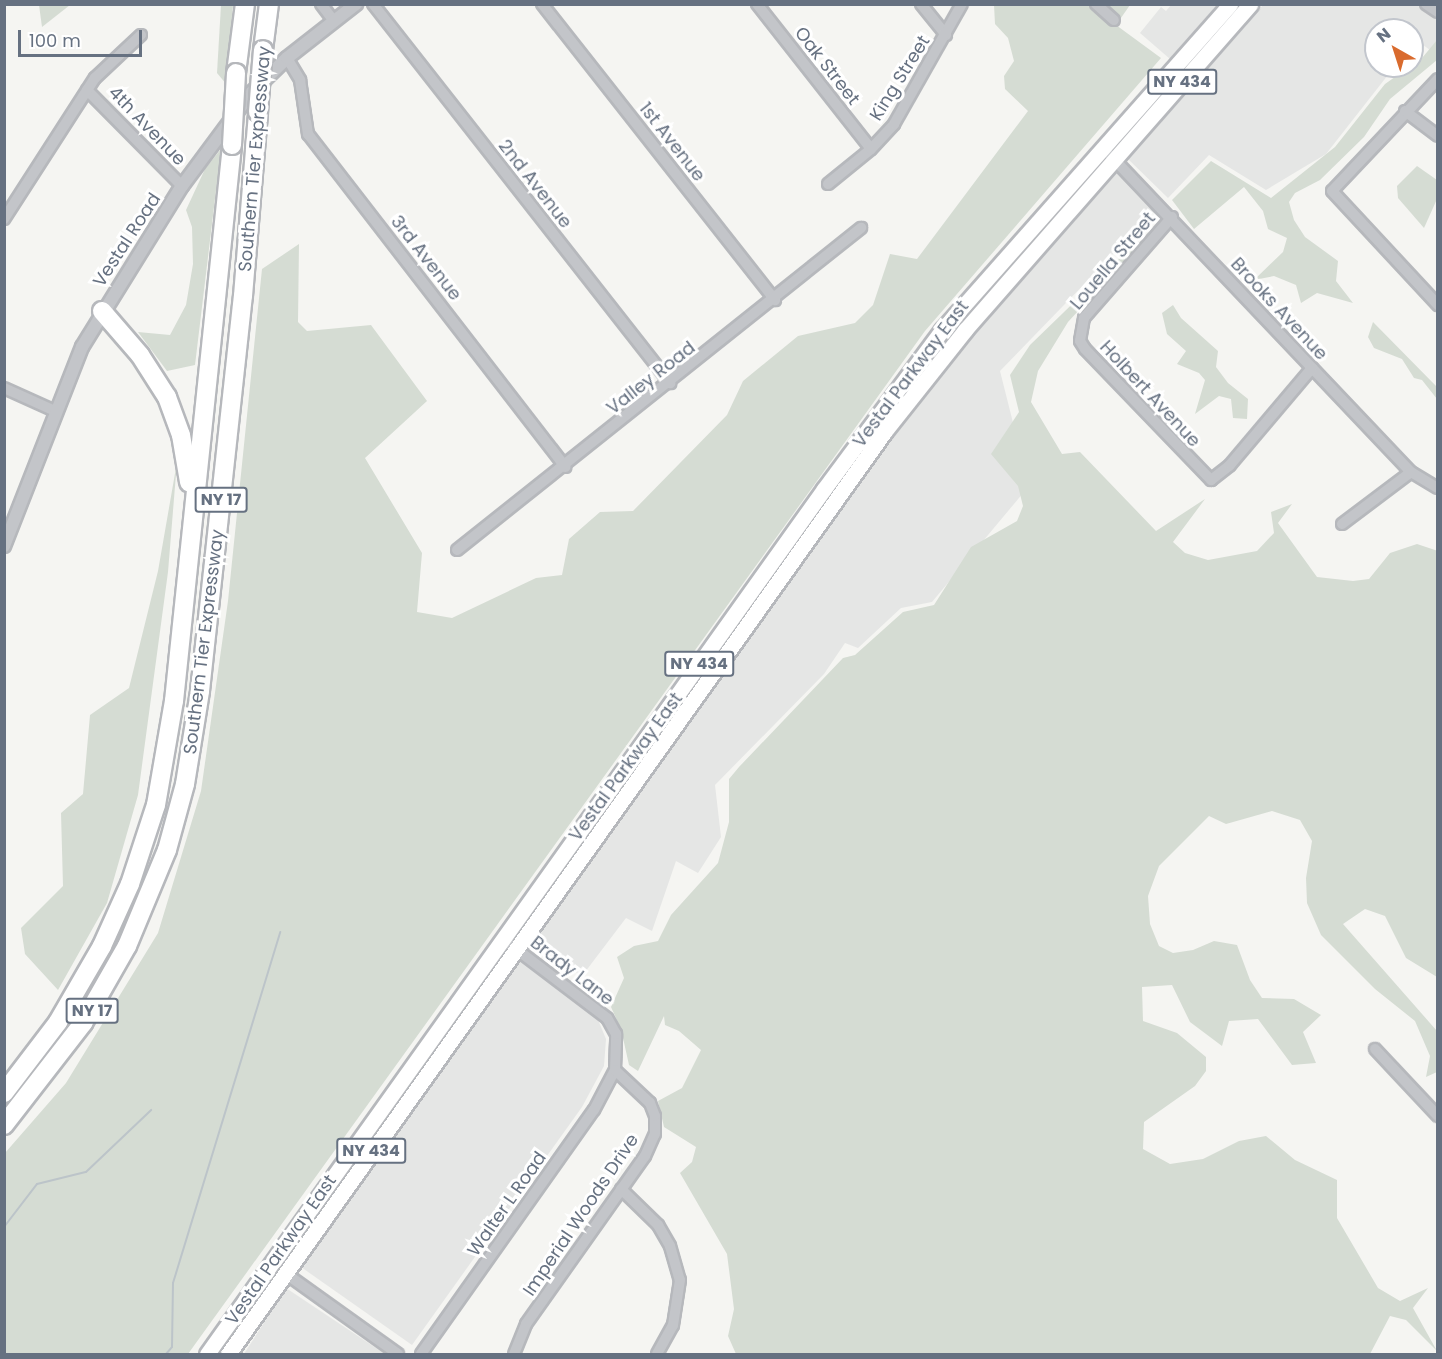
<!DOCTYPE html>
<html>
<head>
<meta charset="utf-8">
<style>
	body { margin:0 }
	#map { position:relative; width:1442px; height:1359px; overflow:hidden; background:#f5f5f2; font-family:Poppins,sans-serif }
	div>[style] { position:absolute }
	.built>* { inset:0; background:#e5e6e5 }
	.green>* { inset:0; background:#d5dcd3 }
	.stream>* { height:2px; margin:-1px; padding:0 1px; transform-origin:1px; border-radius:1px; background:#bcc4c9 }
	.roads { filter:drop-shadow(2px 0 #b6b8bc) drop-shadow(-2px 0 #b6b8bc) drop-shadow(0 2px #b6b8bc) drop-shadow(0 -2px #b6b8bc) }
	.minor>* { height:10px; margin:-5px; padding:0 5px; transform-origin:5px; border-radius:5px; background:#c3c5c9 }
	.tertiary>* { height:12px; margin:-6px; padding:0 6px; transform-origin:6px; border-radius:6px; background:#c3c5c9 }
	.primary>* { height:15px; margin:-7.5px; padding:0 7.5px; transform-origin:7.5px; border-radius:7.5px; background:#fff }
	.motorway>* { height:18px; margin:-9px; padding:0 9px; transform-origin:9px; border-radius:9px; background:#fff }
	.bridges { filter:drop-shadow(2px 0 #b5b7bb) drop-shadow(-2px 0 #b5b7bb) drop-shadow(0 2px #b5b7bb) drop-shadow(0 -2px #b5b7bb) }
	.motorway-bridge>* { height:18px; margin:-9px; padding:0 9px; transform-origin:9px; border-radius:9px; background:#fff }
	span { translate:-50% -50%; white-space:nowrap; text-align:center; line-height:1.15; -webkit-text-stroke:6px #fff; paint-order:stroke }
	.shield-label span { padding:2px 4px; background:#fff; border:2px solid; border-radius:4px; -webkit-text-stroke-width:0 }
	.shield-label { font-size:16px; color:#667181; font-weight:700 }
	.street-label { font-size:18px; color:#667181 }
	.frame { position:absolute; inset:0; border:6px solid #667181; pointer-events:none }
	.north { position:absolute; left:1364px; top:18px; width:60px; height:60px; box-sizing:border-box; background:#fff; border:2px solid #c2c6cd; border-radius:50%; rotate:321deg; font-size:16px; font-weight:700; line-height:24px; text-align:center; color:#667181 }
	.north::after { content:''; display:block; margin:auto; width:21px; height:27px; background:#d96b2e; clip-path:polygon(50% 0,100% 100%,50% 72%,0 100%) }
	.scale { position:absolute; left:18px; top:30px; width:124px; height:27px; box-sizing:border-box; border:3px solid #667181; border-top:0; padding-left:8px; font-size:18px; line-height:21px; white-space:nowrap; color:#667181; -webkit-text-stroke:4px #fff; paint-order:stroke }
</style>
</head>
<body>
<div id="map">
	<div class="built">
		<div style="clip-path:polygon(1171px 5px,1217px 5px,1170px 59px,1140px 33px,1161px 7px,1166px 11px)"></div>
		<div style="clip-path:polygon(1263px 5px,1420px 5px,1437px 16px,1437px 46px,1434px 53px,1415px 39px,1412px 42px,1412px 30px,1376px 30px,1376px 66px,1395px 66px,1326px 154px,1266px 190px,1209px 155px,1168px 198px,1128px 159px)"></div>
		<div style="clip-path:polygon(1117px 170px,1157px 209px,1000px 371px,1029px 486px,932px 602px,901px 608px,858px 648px,845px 643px,824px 674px,715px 785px,721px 837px,698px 873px,676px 861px,652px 931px,626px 918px,582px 976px,529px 942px,887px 438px,992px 308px)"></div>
		<div style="clip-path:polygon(519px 958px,596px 1015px,606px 1039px,604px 1066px,582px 1107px,412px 1345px,301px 1267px)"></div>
		<div style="clip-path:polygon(286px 1288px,385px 1354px,244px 1354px)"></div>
	</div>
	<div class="green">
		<div style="clip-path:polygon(39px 5px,70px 4px,70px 5px,42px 27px)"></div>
		<div style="clip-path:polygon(221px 5px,233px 5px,227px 85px,217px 73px)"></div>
		<div style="clip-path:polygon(994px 5px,1130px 5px,1116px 25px,1161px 58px,925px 331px,188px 1354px,5px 1354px,5px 1153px,66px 1083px,158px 933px,201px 791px,228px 601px,262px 269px,299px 244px,298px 322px,307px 331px,371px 325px,427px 401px,365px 458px,422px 553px,417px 612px,452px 618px,536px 578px,562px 575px,569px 539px,600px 512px,633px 511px,727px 415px,743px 381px,798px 336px,855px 323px,873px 305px,890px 254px,917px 259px,1028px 111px,1005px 89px,1004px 76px,1014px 61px,1008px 38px,995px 24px)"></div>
		<div style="clip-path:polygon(1437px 40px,1437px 60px,1390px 99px,1364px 137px,1320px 180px,1295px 193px,1289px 202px,1294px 220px,1305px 237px,1338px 261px,1336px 281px,1353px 303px,1317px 293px,1301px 303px,1296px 285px,1274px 276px,1254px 280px,1283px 252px,1287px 238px,1268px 229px,1263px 211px,1244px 187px,1194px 229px,1172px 200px,1211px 161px,1271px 198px,1335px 147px,1385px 84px,1422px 58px)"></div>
		<div style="clip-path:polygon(221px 149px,195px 365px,167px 371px,138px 332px,170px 335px,186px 305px,193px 264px,192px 227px,186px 210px,205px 169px)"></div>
		<div style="clip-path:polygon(1096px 165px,1099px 167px,967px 317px,521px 932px,786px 550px,967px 308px)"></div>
		<div style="clip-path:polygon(1417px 166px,1437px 180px,1437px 199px,1424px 228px,1398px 198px,1397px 186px)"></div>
		<div style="clip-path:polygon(1138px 246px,1068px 322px,1038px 371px,1031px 402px,1062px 454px,1080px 452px,1156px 531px,1205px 499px,1173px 542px,1185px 553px,1208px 560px,1257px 551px,1274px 533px,1271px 512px,1292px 504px,1278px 523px,1317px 577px,1353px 581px,1369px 579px,1390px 553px,1417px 544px,1438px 551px,1437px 977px,1406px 958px,1385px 916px,1365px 909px,1343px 924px,1437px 1031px,1437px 1072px,1426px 1077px,1430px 1056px,1415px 1021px,1375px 989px,1321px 935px,1307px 903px,1306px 878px,1312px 841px,1300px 820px,1272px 811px,1226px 824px,1209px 816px,1159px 866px,1148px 896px,1150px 924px,1159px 946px,1173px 953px,1193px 950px,1214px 941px,1237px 945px,1250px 980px,1262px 998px,1294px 999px,1321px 1015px,1303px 1032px,1316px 1063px,1292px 1065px,1258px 1019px,1229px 1021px,1222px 1046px,1190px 1022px,1172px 985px,1142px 987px,1143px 1021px,1177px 1033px,1206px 1057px,1206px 1071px,1195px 1086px,1144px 1122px,1143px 1149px,1170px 1164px,1203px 1159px,1239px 1141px,1266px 1136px,1295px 1160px,1337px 1180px,1337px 1218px,1378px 1288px,1400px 1301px,1428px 1288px,1413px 1308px,1437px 1351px,1406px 1320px,1390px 1316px,1370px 1354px,736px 1354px,728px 1336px,734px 1309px,727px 1254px,680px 1173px,692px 1162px,696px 1147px,664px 1127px,658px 1101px,682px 1088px,701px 1050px,679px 1031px,665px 1025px,664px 1016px,638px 1071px,629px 1065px,621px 1029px,611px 1007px,624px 978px,617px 957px,634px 946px,658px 941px,671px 915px,718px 863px,729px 822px,729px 779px,739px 767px,843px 658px,855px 655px,903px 612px,934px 605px,971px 547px,1017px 521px,1023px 506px,1018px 486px,991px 454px,1019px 412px,1010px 375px,1030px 345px,1129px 249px)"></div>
		<div style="clip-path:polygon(1173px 305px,1181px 318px,1218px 351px,1216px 367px,1228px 383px,1248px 399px,1247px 419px,1233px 418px,1231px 399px,1219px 396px,1195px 414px,1205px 380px,1199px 373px,1177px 364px,1186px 351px,1167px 334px,1162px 313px)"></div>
		<div style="clip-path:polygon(1373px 322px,1437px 387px,1437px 399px,1422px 380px,1414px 378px,1402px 359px,1374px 348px,1368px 337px)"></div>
		<div style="clip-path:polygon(177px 462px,168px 572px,138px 795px,107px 903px,58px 990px,25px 954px,21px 928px,63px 886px,61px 813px,83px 794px,90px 715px,129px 688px,158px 571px)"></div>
		<div style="clip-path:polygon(504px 946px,509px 948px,378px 1132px,390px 1104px)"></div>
	</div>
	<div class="stream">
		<div style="left:4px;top:1227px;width:54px;rotate:-52.5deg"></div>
		<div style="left:37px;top:1184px;width:50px;rotate:-13.8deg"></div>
		<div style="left:86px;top:1172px;width:90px;rotate:-43.6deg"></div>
		<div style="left:166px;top:1354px;width:9px;rotate:-49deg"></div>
		<div style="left:172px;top:1347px;width:64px;rotate:-89.1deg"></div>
		<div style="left:173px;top:1283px;width:367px;rotate:-73deg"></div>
	</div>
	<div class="roads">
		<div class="minor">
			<div style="left:321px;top:4px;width:21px;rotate:53deg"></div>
			<div style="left:373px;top:4px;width:482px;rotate:51.9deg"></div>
			<div style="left:542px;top:4px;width:377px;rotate:51.8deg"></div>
			<div style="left:757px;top:4px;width:184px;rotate:51.8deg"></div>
			<div style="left:921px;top:4px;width:40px;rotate:51deg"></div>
			<div style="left:1096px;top:4px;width:24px;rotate:42deg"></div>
			<div style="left:1426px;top:4px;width:14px;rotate:34deg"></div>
			<div style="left:287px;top:58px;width:26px;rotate:59deg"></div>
			<div style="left:300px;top:80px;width:55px;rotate:81.6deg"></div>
			<div style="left:308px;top:134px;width:421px;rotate:52.3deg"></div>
			<div style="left:1438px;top:79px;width:154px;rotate:133.4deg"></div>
			<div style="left:1332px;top:191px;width:156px;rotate:47.1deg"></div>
			<div style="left:87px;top:90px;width:135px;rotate:45.3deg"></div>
			<div style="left:1405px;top:111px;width:41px;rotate:37.1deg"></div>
			<div style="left:1110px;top:155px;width:437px;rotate:46.5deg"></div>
			<div style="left:1411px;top:472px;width:31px;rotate:31deg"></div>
			<div style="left:828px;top:184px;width:55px;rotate:-39.1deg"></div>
			<div style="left:871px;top:149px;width:34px;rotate:-47deg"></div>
			<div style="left:894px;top:124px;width:138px;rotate:-60.5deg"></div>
			<div style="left:1172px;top:217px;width:134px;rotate:131.1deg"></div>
			<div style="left:1084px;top:318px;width:23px;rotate:100deg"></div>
			<div style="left:1080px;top:341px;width:9px;rotate:58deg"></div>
			<div style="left:1085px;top:349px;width:182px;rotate:46.1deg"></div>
			<div style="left:1211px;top:480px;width:24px;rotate:-38deg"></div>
			<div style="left:1230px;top:465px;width:127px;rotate:-49.8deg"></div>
			<div style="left:4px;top:219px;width:168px;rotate:-57.2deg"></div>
			<div style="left:95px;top:78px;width:63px;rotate:-43.1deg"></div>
			<div style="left:4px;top:388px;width:56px;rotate:24.3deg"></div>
			<div style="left:1342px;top:524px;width:86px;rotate:-37deg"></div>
			<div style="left:457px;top:550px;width:517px;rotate:-38.56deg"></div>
			<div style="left:1375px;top:1049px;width:92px;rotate:46.8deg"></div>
			<div style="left:621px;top:1189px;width:52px;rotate:44.2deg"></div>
			<div style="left:658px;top:1225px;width:24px;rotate:60deg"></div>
			<div style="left:670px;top:1246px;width:35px;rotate:74deg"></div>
			<div style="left:680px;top:1280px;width:46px;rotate:98.8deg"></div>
			<div style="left:673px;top:1325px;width:33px;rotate:119deg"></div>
			<div style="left:285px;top:1273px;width:139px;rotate:35.6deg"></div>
			<div style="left:421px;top:1354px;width:299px;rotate:-54.7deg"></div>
			<div style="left:594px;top:1110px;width:45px;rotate:-62.3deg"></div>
			<div style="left:615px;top:1070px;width:36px;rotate:-88deg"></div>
			<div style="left:616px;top:1034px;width:18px;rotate:-119deg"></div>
			<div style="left:607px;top:1018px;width:131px;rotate:-142.8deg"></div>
			<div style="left:514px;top:1354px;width:32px;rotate:-68deg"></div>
			<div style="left:526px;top:1324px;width:206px;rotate:-54.7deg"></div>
			<div style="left:645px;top:1156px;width:24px;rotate:-66deg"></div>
			<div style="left:655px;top:1134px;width:18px;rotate:-90deg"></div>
			<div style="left:655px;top:1116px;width:14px;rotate:-111deg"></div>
			<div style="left:650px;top:1103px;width:48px;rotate:-136.7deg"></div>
		</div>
		<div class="tertiary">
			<div style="left:4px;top:546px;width:214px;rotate:-68.6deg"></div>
			<div style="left:82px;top:347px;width:190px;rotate:-58.2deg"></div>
			<div style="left:182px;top:186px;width:116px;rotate:-53.4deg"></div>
			<div style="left:251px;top:93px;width:50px;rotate:-44.2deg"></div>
			<div style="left:287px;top:58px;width:88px;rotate:-38deg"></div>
		</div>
		<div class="primary">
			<div style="left:207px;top:1354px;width:1063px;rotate:-54.5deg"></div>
			<div style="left:824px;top:489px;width:198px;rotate:-53.4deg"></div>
			<div style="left:942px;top:330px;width:435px;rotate:-48.5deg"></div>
			<div style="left:228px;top:1354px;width:1133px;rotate:-54.56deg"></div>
			<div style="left:885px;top:431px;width:129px;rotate:-51.6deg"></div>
			<div style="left:965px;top:330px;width:433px;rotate:-48.8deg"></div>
		</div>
		<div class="motorway">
			<div style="left:263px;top:50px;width:46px;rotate:-82.6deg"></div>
			<div style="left:236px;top:73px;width:70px;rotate:-82.6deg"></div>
			<div style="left:102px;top:311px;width:58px;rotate:49.2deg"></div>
			<div style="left:140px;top:355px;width:50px;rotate:57.3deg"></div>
			<div style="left:167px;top:397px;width:40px;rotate:69.8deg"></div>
			<div style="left:181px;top:435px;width:48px;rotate:80.3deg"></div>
			<div style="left:4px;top:1093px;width:89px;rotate:-52.7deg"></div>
			<div style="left:58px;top:1022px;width:88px;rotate:-59.9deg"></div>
			<div style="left:102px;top:946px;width:68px;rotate:-65.7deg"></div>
			<div style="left:130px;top:884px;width:83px;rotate:-71.8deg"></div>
			<div style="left:156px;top:805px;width:106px;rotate:-80.2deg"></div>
			<div style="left:174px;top:701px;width:559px;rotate:-84.04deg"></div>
			<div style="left:4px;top:1125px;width:129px;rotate:-52.2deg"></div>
			<div style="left:83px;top:1023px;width:89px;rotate:-60.3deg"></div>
			<div style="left:127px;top:946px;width:104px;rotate:-67.4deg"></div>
			<div style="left:167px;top:850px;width:68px;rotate:-74.7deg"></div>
			<div style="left:185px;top:784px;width:94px;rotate:-80.8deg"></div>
			<div style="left:200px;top:691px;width:397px;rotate:-83.8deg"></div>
			<div style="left:243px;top:296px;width:185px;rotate:-85.3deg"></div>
		</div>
	</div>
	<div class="bridges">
		<div class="motorway-bridge">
			<div style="left:258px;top:112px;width:62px;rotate:-85.4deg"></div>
			<div style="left:232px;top:145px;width:72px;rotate:-86.8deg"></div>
		</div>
	</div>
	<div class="shield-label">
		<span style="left:1182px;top:82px">NY 434</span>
		<span style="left:221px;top:500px">NY 17</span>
		<span style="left:699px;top:664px">NY 434</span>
		<span style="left:92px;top:1011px">NY 17</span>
		<span style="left:371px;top:1151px">NY 434</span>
	</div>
	<div class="street-label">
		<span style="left:827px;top:66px;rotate:52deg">Oak Street</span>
		<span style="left:900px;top:78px;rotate:-58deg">King Street</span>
		<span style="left:147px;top:126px;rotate:46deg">4th Avenue</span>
		<span style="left:672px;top:142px;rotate:52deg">1st Avenue</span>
		<span style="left:255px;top:159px;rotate:-85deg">Southern Tier Expressway</span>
		<span style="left:535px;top:184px;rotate:52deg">2nd Avenue</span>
		<span style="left:127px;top:240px;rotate:-57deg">Vestal Road</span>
		<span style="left:426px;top:258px;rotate:52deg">3rd Avenue</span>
		<span style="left:1113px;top:261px;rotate:-50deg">Louella Street</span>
		<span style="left:1279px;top:309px;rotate:47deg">Brooks Avenue</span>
		<span style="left:911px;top:374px;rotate:-53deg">Vestal Parkway East</span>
		<span style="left:651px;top:378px;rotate:-38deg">Valley Road</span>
		<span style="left:1150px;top:394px;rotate:47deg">Holbert Avenue</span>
		<span style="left:204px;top:642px;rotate:-83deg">Southern Tier Expressway</span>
		<span style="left:626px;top:767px;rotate:-54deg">Vestal Parkway East</span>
		<span style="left:572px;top:971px;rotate:38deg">Brady Lane</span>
		<span style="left:507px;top:1204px;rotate:-55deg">Walter L Road</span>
		<span style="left:581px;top:1215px;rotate:-56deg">Imperial Woods Drive</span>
		<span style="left:281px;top:1250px;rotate:-55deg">Vestal Parkway East</span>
	</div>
	<div class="frame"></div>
	<div class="north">N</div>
	<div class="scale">100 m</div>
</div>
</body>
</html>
